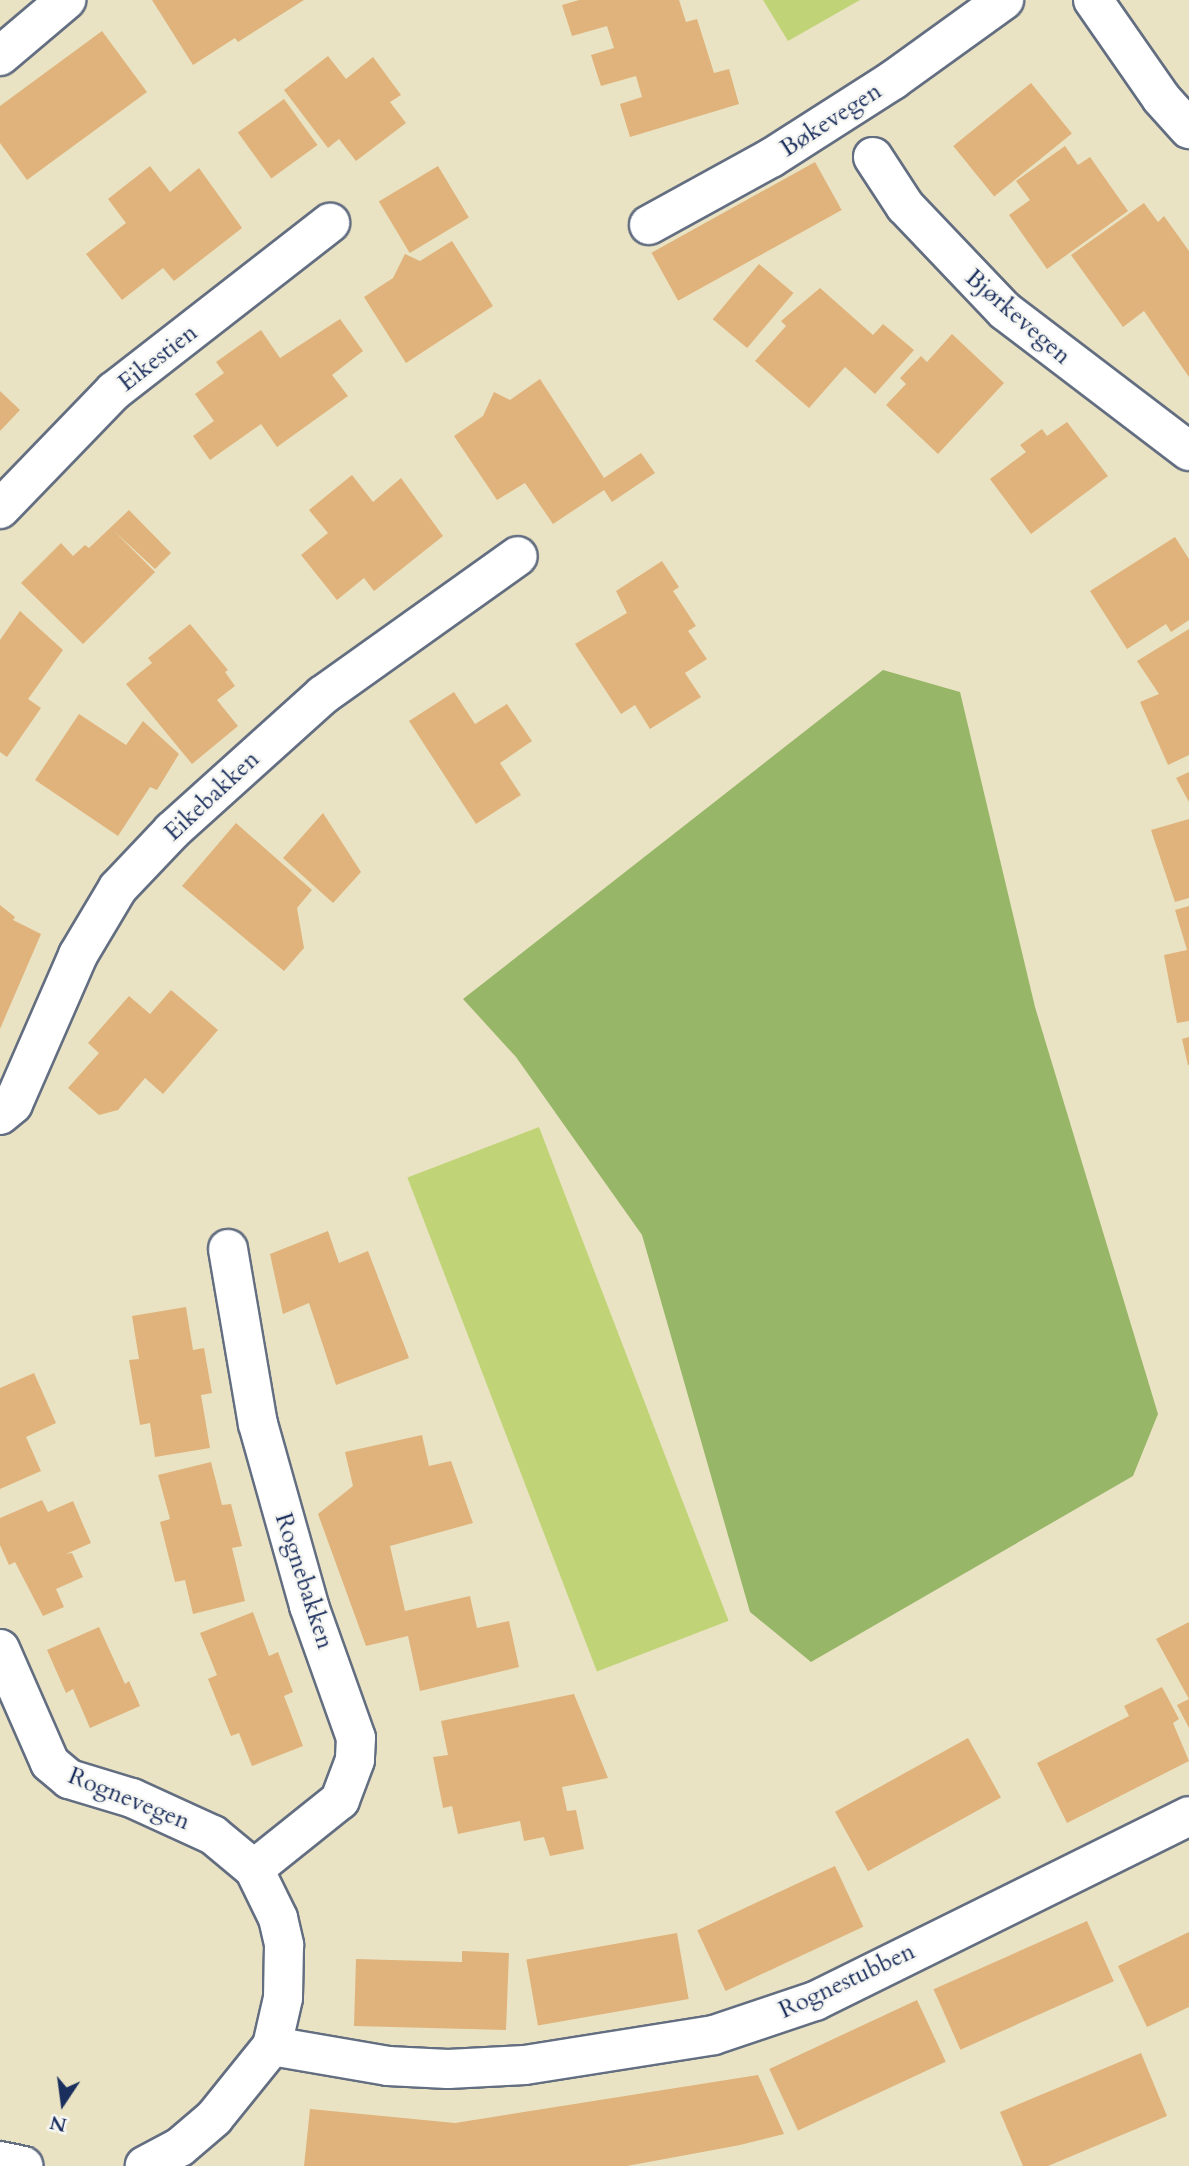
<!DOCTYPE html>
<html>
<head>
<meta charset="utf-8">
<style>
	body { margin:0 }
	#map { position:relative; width:1189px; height:2166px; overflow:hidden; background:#eae3c3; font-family:Cardo,serif }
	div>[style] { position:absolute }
	.green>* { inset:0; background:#c0d477; transform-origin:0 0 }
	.forest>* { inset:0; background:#98b668 }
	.building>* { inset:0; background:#dfb37b; transform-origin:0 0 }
	.roads { filter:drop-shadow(2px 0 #636e81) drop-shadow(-2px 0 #636e81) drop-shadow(0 2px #636e81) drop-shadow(0 -2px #636e81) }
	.minor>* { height:38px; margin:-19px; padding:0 19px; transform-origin:19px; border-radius:19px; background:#fff }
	span { translate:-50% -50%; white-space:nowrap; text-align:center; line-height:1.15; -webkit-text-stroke:5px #f6f6f2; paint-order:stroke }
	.street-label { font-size:24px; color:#1b2f5e }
	.north { position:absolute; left:28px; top:2068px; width:70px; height:70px; -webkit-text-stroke:5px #f6f6f2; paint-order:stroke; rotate:193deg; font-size:19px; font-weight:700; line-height:28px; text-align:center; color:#1b2f5e }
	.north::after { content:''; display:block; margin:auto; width:24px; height:32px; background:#1b2f5e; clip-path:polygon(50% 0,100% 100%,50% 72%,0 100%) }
</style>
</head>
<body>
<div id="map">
	<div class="green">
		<div style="clip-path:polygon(763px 0,860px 0,788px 41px)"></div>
		<div style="left:539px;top:1127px;width:529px;height:141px;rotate:69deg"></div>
	</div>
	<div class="forest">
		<div style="clip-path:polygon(883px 670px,960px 692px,1035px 1007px,1158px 1414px,1133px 1476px,811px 1662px,750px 1612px,642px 1235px,516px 1057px,463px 999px)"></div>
	</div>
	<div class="building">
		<div style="clip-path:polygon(152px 0,304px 0,238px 42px,235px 38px,193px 65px)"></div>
		<div style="clip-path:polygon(579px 0,679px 0,686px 22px,697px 19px,714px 73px,729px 69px,739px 104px,630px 137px,620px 104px,642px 97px,636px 76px,601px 86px,591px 55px,614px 48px,607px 26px,572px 36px,562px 5px)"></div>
		<div style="clip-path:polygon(102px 31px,147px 92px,27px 180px,0 143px,0 106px)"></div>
		<div style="clip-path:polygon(328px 56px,346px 79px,373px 57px,401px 95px,390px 102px,406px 123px,356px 161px,339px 139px,328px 148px,284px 90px)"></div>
		<div style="left:1031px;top:83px;width:65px;height:100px;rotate:51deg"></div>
		<div style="left:284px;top:99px;width:57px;height:57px;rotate:54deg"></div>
		<div style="clip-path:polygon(1065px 146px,1078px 165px,1090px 157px,1128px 211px,1047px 269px,1009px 215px,1030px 200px,1016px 181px)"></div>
		<div style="left:815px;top:162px;width:55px;height:187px;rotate:61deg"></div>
		<div style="clip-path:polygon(150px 166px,170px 192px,199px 168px,242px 228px,174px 281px,163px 268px,122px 300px,86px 254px,126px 223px,108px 199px)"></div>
		<div style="left:438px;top:166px;width:60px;height:69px;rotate:59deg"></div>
		<div style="clip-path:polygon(1144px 203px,1158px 222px,1164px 216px,1189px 251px,1189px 377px,1144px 311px,1123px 327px,1071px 255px)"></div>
		<div style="clip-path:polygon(452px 241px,493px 306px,406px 363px,364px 297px,393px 278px,405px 254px,420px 261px)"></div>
		<div style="left:759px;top:264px;width:45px;height:72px;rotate:40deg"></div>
		<div style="clip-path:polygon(820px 288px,873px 335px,883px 324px,914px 350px,875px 394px,845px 367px,809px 408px,755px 361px,786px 326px,781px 321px)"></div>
		<div style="clip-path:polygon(340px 319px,363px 351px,332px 375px,348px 396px,277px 447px,261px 424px,210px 460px,193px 436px,214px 421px,195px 394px,224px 373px,216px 362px,261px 330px,280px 358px)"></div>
		<div style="clip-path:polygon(952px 334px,1004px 383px,938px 454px,886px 405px,906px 384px,900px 378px,921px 356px,927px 362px)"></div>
		<div style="clip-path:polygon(540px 379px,604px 478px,641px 453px,655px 473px,612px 502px,604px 490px,553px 524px,525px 483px,497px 500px,454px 436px,483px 416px,494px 392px,510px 400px)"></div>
		<div style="clip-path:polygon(0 391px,20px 410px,0 431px)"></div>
		<div style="clip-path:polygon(1067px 422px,1108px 476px,1031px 534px,990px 479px,1026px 452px,1020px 445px,1042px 429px,1047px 436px)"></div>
		<div style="clip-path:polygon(352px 475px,373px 502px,401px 478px,443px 536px,374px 591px,364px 578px,337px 600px,301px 555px,328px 533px,309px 510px)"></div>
		<div style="clip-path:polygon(129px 510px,171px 553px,155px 569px,113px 530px,155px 572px,83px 644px,21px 583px,61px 543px,73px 556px,85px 545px,89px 548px)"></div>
		<div style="clip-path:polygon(1175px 537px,1189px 559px,1189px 620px,1171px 632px,1166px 624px,1127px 649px,1090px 591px)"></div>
		<div style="clip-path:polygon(662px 561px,679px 587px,673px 591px,696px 626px,688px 631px,707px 659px,685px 673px,701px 697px,650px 729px,635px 705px,621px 714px,575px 644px,627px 613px,616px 591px)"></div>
		<div style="clip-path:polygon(20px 611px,63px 650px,28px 699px,41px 708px,7px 757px,0 752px,0 640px)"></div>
		<div style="clip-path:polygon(190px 624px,228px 670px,225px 672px,235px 686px,217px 700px,238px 726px,192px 764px,126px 684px,152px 663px,148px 658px)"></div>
		<div style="clip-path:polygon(1189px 629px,1189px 755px,1168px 765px,1140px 702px,1159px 694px,1137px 661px)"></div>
		<div style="clip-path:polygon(454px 692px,475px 724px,507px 704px,532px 741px,500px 763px,521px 795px,476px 824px,409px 721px)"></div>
		<div style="clip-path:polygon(79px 714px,126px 745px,143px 721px,179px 754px,157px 790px,150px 787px,118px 836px,35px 780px)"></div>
		<div style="clip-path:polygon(1189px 772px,1189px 802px,1176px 778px)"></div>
		<div style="clip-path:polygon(323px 813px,361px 872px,333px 903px,283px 858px)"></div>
		<div style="clip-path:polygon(1189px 819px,1189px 898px,1175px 902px,1151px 830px)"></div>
		<div style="clip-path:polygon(236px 823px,312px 890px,297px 908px,304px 948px,284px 971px,182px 886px)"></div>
		<div style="clip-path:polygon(0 905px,15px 917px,13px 920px,41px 934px,0 1029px)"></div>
		<div style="clip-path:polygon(1189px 906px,1189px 1021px,1177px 1023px,1164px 955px,1187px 950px,1175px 910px)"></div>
		<div style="clip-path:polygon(171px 990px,218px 1030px,163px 1094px,145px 1078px,118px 1110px,99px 1115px,68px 1088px,99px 1053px,88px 1043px,129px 996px,150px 1014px)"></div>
		<div style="clip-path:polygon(1189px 1037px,1189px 1065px,1188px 1065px,1182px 1039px)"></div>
		<div style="clip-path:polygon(328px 1231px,339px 1263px,368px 1251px,409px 1358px,336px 1385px,309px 1303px,283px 1314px,270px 1254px)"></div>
		<div style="clip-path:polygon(186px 1307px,193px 1350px,204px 1348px,212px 1393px,201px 1395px,210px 1448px,155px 1457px,150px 1423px,140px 1425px,129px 1360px,139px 1359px,132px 1316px)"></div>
		<div style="clip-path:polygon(34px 1373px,56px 1423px,26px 1437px,41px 1471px,0 1489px,0 1388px)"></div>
		<div style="clip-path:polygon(422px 1435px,429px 1466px,451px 1461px,473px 1523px,390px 1546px,405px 1611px,470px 1596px,477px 1628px,509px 1621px,519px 1667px,420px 1691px,408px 1636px,366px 1646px,318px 1514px,353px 1486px,345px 1452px)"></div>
		<div style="clip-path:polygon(211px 1462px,222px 1505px,231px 1504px,242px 1546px,232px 1548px,245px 1601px,193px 1614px,185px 1580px,175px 1582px,160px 1522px,170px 1519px,158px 1475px)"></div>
		<div style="clip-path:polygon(42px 1500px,48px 1512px,73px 1501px,91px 1543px,66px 1554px,72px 1553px,83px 1577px,56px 1589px,64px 1607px,43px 1616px,15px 1562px,9px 1565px,0 1545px,0 1518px)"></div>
		<div style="clip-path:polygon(253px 1612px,269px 1656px,278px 1652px,293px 1692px,284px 1696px,303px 1746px,252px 1766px,239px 1733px,231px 1736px,208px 1679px,217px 1675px,200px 1633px)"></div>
		<div style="clip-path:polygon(1189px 1622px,1189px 1728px,1177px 1705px,1189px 1699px,1156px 1639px)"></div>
		<div style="clip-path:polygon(99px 1627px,125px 1684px,129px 1681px,140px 1706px,90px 1728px,73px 1689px,66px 1693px,47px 1650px)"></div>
		<div style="clip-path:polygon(1162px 1687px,1179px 1719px,1173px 1723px,1189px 1761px,1067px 1823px,1037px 1763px,1129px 1716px,1124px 1706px)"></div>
		<div style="clip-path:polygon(574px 1694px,608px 1778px,562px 1787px,567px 1811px,576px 1810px,584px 1849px,550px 1856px,544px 1837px,524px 1841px,520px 1821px,458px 1834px,452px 1806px,443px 1808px,433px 1757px,448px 1755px,441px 1721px)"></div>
		<div style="left:968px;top:1738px;width:68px;height:152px;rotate:61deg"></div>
		<div style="left:835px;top:1866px;width:67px;height:152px;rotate:65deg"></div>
		<div style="left:1087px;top:1921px;width:66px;height:168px;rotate:66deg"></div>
		<div style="clip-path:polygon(1189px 1932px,1189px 2007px,1147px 2027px,1118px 1966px)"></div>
		<div style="left:677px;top:1933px;width:67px;height:153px;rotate:80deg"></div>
		<div style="clip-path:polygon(462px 1951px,509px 1953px,506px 2030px,354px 2026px,356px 1959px,462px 1962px)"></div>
		<div style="left:917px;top:2000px;width:68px;height:163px;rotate:65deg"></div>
		<div style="clip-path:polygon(1141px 2053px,1167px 2116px,1048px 2166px,1023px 2166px,1000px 2112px)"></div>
		<div style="clip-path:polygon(758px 2075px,784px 2134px,740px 2145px,627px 2166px,304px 2166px,310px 2109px,455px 2123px)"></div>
	</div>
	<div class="roads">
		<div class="minor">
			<div style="left:1093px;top:0;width:119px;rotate:55.2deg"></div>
			<div style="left:1161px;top:98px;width:42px;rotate:47.9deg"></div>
			<div style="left:0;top:56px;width:87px;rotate:-40.3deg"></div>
			<div style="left:873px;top:157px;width:59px;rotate:56.9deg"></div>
			<div style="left:905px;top:206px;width:145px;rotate:46.4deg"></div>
			<div style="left:1005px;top:311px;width:231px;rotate:37.3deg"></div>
			<div style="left:649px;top:225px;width:139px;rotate:-28.8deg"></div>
			<div style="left:771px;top:158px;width:145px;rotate:-32.6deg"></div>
			<div style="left:893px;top:80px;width:137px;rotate:-35.8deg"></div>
			<div style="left:0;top:509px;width:164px;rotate:-46deg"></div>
			<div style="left:114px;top:391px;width:274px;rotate:-37.9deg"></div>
			<div style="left:0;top:1115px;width:17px;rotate:-40deg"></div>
			<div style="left:13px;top:1104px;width:163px;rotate:-66.4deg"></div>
			<div style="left:78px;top:955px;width:78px;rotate:-59.2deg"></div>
			<div style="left:118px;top:888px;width:79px;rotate:-46.5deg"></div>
			<div style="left:172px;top:831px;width:203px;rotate:-42deg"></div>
			<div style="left:323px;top:695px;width:239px;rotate:-35.5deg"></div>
			<div style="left:228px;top:1249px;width:178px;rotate:80.3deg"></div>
			<div style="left:258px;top:1424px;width:189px;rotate:74.3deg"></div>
			<div style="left:309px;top:1606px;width:140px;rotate:70.4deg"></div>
			<div style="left:356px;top:1738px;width:22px;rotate:93deg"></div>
			<div style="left:355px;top:1760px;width:43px;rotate:110.6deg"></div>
			<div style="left:340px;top:1800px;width:110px;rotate:141.3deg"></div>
			<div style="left:0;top:1649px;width:124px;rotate:66.3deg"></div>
			<div style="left:50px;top:1763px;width:25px;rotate:40deg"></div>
			<div style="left:69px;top:1779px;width:66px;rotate:16.8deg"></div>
			<div style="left:132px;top:1798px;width:89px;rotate:24.6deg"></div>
			<div style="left:213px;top:1835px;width:53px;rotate:39.7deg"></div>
			<div style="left:254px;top:1869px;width:55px;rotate:63.9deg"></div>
			<div style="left:278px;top:1918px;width:28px;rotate:77deg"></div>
			<div style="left:284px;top:1945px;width:53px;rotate:91.1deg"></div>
			<div style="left:283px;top:1998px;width:49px;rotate:102.9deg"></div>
			<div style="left:272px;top:2046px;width:92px;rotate:128.9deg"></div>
			<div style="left:214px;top:2118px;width:45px;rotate:139.5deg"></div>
			<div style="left:180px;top:2147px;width:40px;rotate:152deg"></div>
			<div style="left:272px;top:2046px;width:118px;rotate:9.8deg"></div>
			<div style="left:388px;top:2066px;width:60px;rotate:2.9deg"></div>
			<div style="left:448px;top:2069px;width:77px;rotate:-3deg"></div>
			<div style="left:525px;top:2065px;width:191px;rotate:-9deg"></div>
			<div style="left:714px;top:2035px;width:107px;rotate:-18.6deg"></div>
			<div style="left:815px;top:2001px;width:417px;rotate:-26.3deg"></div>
			<div style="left:0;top:2161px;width:24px;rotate:12deg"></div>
		</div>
	</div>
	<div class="street-label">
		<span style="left:831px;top:120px;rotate:-33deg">Bøkevegen</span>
		<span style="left:1018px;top:317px;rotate:41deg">Bjørkevegen</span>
		<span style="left:158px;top:358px;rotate:-38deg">Eikestien</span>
		<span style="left:212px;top:796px;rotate:-43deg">Eikebakken</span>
		<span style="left:304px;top:1581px;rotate:72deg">Rognebakken</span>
		<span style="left:129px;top:1799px;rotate:22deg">Rognevegen</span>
		<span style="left:847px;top:1981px;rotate:-25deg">Rognestubben</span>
	</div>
	<div class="north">N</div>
</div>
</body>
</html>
